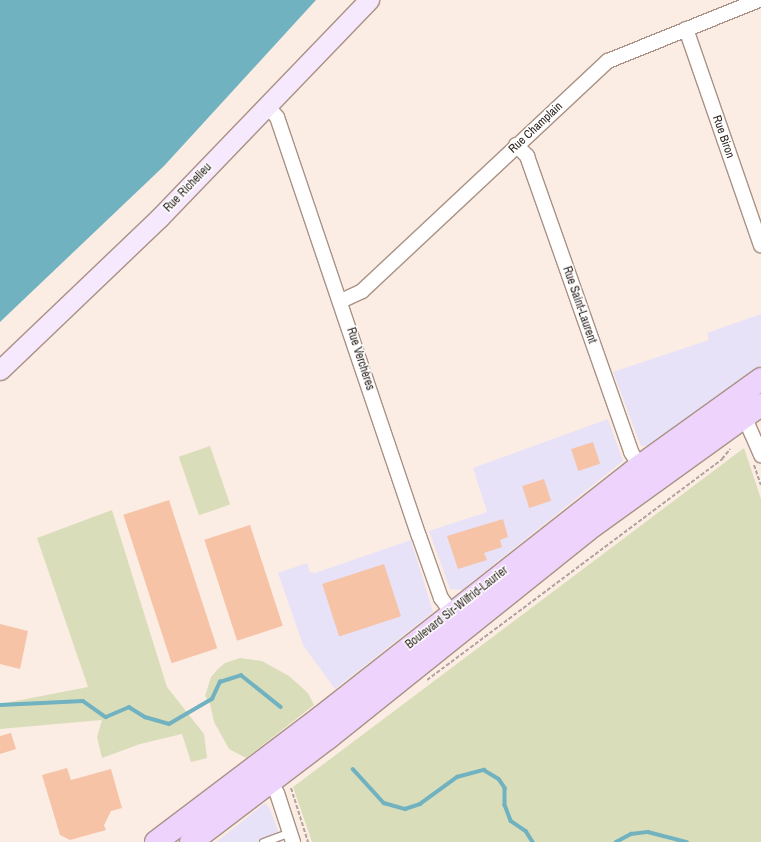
<!DOCTYPE html>
<html>
<head>
<meta charset="utf-8">
<style>
	body { margin:0 }
	#map { position:relative; width:761px; height:842px; overflow:hidden; background:#fcede4; font-family:"Archivo Narrow",sans-serif }
	div>[style] { position:absolute }
	.commercial>* { inset:0; background:#e8e2f8 }
	.green>* { inset:0; background:#daddba; transform-origin:0 0 }
	.water>* { inset:0; background:#71b2c1 }
	.stream>* { height:3.5px; margin:-1.75px; padding:0 1.75px; transform-origin:1.75px; border-radius:1.75px; background:#71b2c1 }
	.building>* { inset:0; background:#f6c3a6; transform-origin:0 0 }
	.path>* { height:2px; margin-top:-1px; transform-origin:0; background:repeating-linear-gradient(90deg,#b0a39b 0 4px,transparent 0 6px) }
	.roads { filter:drop-shadow(1px 0 #a99285) drop-shadow(-1px 0 #a99285) drop-shadow(0 1px #a99285) drop-shadow(0 -1px #a99285) }
	.lane>* { height:7px; margin:-3.5px; padding:0 3.5px; transform-origin:3.5px; border-radius:3.5px; background:#fff }
	.street>* { height:14px; margin:-7px; padding:0 7px; transform-origin:7px; border-radius:7px; background:#fff }
	.secondary>* { height:19px; margin:-9.5px; padding:0 9.5px; transform-origin:9.5px; border-radius:9.5px; background:#f6e9fe }
	.primary>* { height:22px; margin:-11px; padding:0 11px; transform-origin:11px; border-radius:11px; background:#eed3fc }
	span { translate:-50% -50%; white-space:nowrap; text-align:center; line-height:1.15; -webkit-text-stroke:3px #fff; paint-order:stroke }
	.street-label { font-size:12px; color:#2e2520 }
</style>
</head>
<body>
<div id="map">
	<div class="commercial">
		<div style="clip-path:polygon(761px 314px,761px 365px,648px 446px,641px 446px,613px 372px,709px 340px,707px 333px)"></div>
		<div style="clip-path:polygon(608px 419px,623px 461px,462px 590px,450px 589px,429px 531px,487px 512px,473px 468px)"></div>
		<div style="clip-path:polygon(411px 540px,433px 612px,335px 689px,303px 645px,278px 573px,307px 563px,310px 572px,315px 573px)"></div>
		<div style="clip-path:polygon(265px 803px,270px 809px,282px 842px,216px 842px)"></div>
	</div>
	<div class="green">
		<div style="left:210px;top:446px;width:62px;height:33px;rotate:71deg"></div>
		<div style="clip-path:polygon(744px 448px,761px 499px,761px 842px,312px 842px,293px 787px)"></div>
		<div style="clip-path:polygon(112px 510px,167px 687px,204px 734px,207px 758px,191px 762px,182px 734px,140px 744px,102px 758px,97px 737px,102px 720px,0 729px,0 704px,88px 687px,37px 538px)"></div>
		<div style="clip-path:polygon(240px 658px,262px 661px,289px 676px,308px 693px,314px 705px,246px 758px,229px 749px,214px 722px,210px 704px,205px 696px,211px 677px,217px 670px,225px 663px)"></div>
	</div>
	<div class="water">
		<div style="clip-path:polygon(0 0,316px 0,164px 166px,0 322px)"></div>
	</div>
	<div class="stream">
		<div style="left:0;top:705px;width:83px;rotate:-2.8deg"></div>
		<div style="left:83px;top:701px;width:28px;rotate:35deg"></div>
		<div style="left:106px;top:717px;width:25px;rotate:-23deg"></div>
		<div style="left:129px;top:707px;width:19px;rotate:32deg"></div>
		<div style="left:145px;top:717px;width:25px;rotate:16deg"></div>
		<div style="left:169px;top:724px;width:50px;rotate:-30.2deg"></div>
		<div style="left:212px;top:699px;width:19px;rotate:-65deg"></div>
		<div style="left:220px;top:682px;width:22px;rotate:-18deg"></div>
		<div style="left:241px;top:675px;width:51px;rotate:38.7deg"></div>
		<div style="left:353px;top:769px;width:46px;rotate:47.6deg"></div>
		<div style="left:384px;top:803px;width:22px;rotate:16deg"></div>
		<div style="left:405px;top:809px;width:16px;rotate:-18deg"></div>
		<div style="left:420px;top:804px;width:46px;rotate:-36.1deg"></div>
		<div style="left:457px;top:777px;width:28px;rotate:-15deg"></div>
		<div style="left:484px;top:770px;width:17px;rotate:31deg"></div>
		<div style="left:499px;top:779px;width:11px;rotate:56deg"></div>
		<div style="left:505px;top:788px;width:17px;rotate:90deg"></div>
		<div style="left:505px;top:805px;width:17px;rotate:69deg"></div>
		<div style="left:511px;top:821px;width:18px;rotate:34deg"></div>
		<div style="left:526px;top:831px;width:13px;rotate:58deg"></div>
		<div style="left:616px;top:842px;width:17px;rotate:-28deg"></div>
		<div style="left:631px;top:834px;width:17px;rotate:-7deg"></div>
		<div style="left:648px;top:832px;width:40px;rotate:14.4deg"></div>
	</div>
	<div class="building">
		<div style="left:593px;top:442px;width:23px;height:23px;rotate:72deg"></div>
		<div style="left:544px;top:479px;width:23px;height:23px;rotate:72deg"></div>
		<div style="left:169px;top:500px;width:156px;height:48px;rotate:72deg"></div>
		<div style="clip-path:polygon(503px 519px,508px 537px,500px 540px,502px 547px,484px 553px,487px 560px,458px 569px,447px 536px)"></div>
		<div style="left:250px;top:525px;width:106px;height:48px;rotate:72deg"></div>
		<div style="left:384px;top:564px;width:55px;height:65px;rotate:72deg"></div>
		<div style="clip-path:polygon(0 624px,28px 631px,20px 669px,0 664px)"></div>
		<div style="clip-path:polygon(11px 733px,16px 749px,0 754px,0 736px)"></div>
		<div style="clip-path:polygon(67px 768px,71px 780px,111px 769px,122px 808px,111px 811px,104px 825px,106px 830px,70px 840px,60px 835px,42px 775px)"></div>
	</div>
	<div class="path">
		<div style="left:754px;top:465px;width:21px;rotate:71deg"></div>
		<div style="left:427px;top:680px;width:369px;rotate:-36.8deg"></div>
		<div style="left:722px;top:459px;width:13px;rotate:-51deg"></div>
		<div style="left:291px;top:788px;width:57px;rotate:72.5deg"></div>
	</div>
	<div class="roads">
		<div class="lane">
			<div style="left:263px;top:842px;width:29px;rotate:-20deg"></div>
		</div>
		<div class="street">
			<div style="left:686px;top:29px;width:229px;rotate:70.9deg"></div>
			<div style="left:267px;top:106px;width:15px;rotate:48deg"></div>
			<div style="left:277px;top:117px;width:442px;rotate:71.3deg"></div>
			<div style="left:419px;top:536px;width:66px;rotate:70.5deg"></div>
			<div style="left:441px;top:598px;width:17px;rotate:54deg"></div>
			<div style="left:516px;top:145px;width:16px;rotate:45deg"></div>
			<div style="left:527px;top:156px;width:314px;rotate:70.6deg"></div>
			<div style="left:631px;top:452px;width:17px;rotate:57deg"></div>
			<div style="left:341px;top:301px;width:23px;rotate:-25deg"></div>
			<div style="left:362px;top:291px;width:337px;rotate:-43.1deg"></div>
			<div style="left:608px;top:61px;width:163px;rotate:-22deg"></div>
			<div style="left:744px;top:416px;width:43px;rotate:66.4deg"></div>
			<div style="left:266px;top:775px;width:21px;rotate:59deg"></div>
			<div style="left:277px;top:793px;width:52px;rotate:71.9deg"></div>
		</div>
		<div class="secondary">
			<div style="left:0;top:370px;width:220px;rotate:-43.7deg"></div>
			<div style="left:159px;top:218px;width:303px;rotate:-46.1deg"></div>
		</div>
		<div class="primary">
			<div style="left:156px;top:842px;width:207px;rotate:-37.1deg"></div>
			<div style="left:321px;top:717px;width:406px;rotate:-38.2deg"></div>
			<div style="left:640px;top:466px;width:149px;rotate:-35.7deg"></div>
			<div style="left:191px;top:842px;width:172px;rotate:-37.2deg"></div>
			<div style="left:328px;top:738px;width:331px;rotate:-38.7deg"></div>
			<div style="left:586px;top:531px;width:216px;rotate:-35.8deg"></div>
		</div>
	</div>
	<div class="street-label">
		<span style="left:536px;top:128px;rotate:-43deg">Rue Champlain</span>
		<span style="left:723px;top:137px;rotate:71deg">Rue Biron</span>
		<span style="left:188px;top:188px;rotate:-46deg">Rue Richelieu</span>
		<span style="left:579px;top:305px;rotate:71deg">Rue Saint-Laurent</span>
		<span style="left:360px;top:359px;rotate:72deg">Rue Verchères</span>
		<span style="left:457px;top:608px;rotate:-38deg">Boulevard Sir-Wilfrid-Laurier</span>
	</div>
</div>
</body>
</html>
